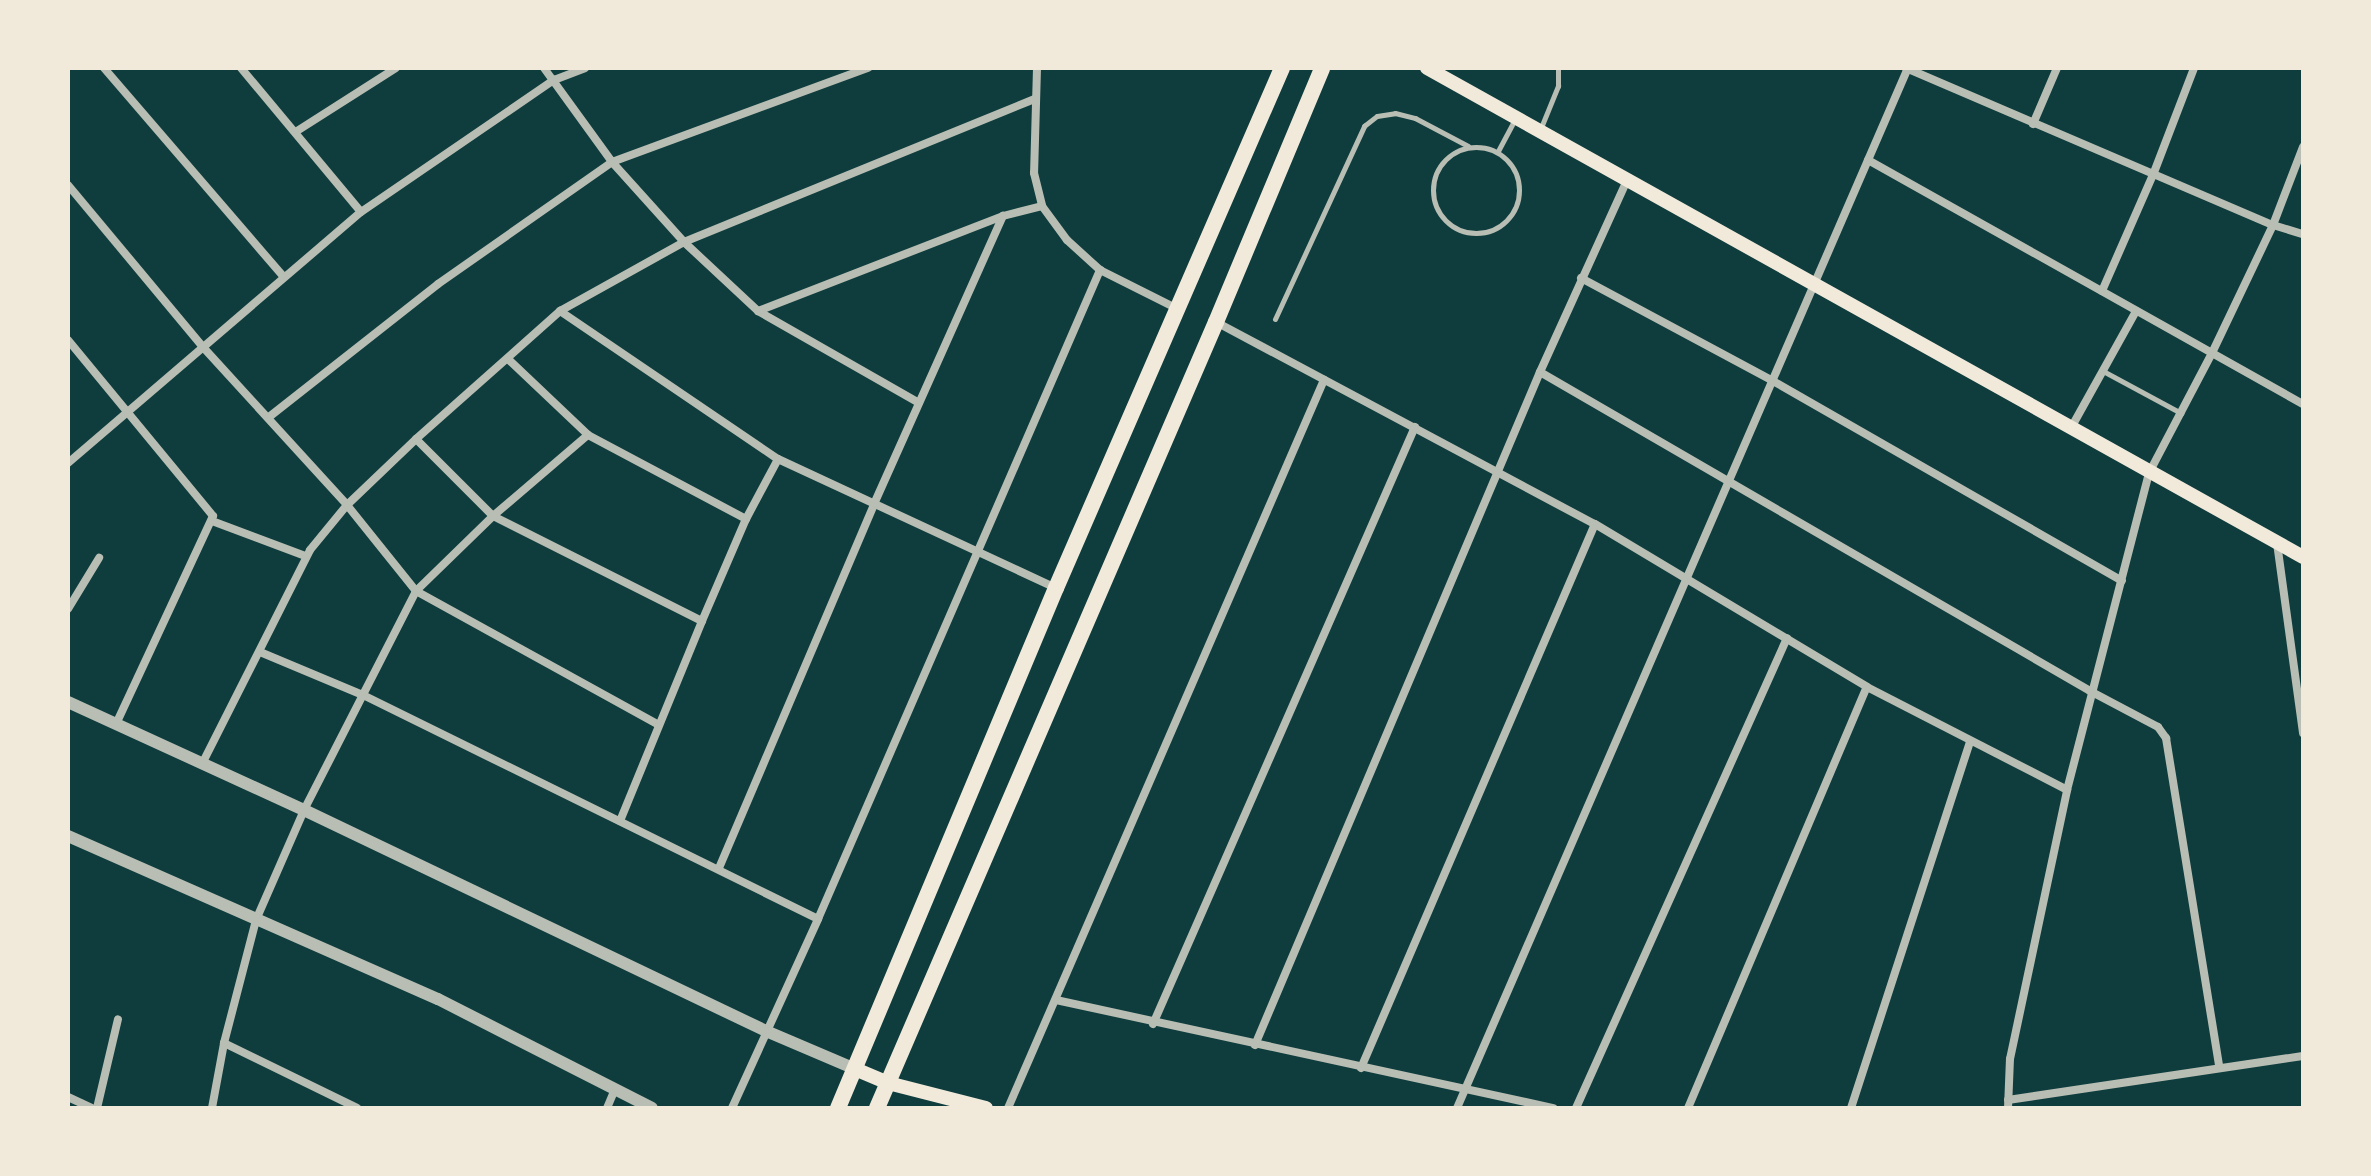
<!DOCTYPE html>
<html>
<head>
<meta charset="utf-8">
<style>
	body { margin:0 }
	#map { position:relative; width:2371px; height:1176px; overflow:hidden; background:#0f3d3e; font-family:"PT Sans",sans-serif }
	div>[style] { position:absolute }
	.service>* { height:5px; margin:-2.5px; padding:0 2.5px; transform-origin:2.5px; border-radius:2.5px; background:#b8beb3 }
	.service>.ring { margin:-2.5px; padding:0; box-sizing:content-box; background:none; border:5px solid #b8beb3; border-radius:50% }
	.minor>* { height:8px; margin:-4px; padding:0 4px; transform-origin:4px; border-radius:4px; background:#b8beb3 }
	.tertiary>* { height:12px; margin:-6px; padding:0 6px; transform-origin:6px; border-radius:6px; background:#b8beb3 }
	.secondary>* { height:14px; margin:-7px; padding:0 7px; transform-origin:7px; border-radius:7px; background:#f1e9da }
	.primary>* { height:16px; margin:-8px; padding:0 8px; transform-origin:8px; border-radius:8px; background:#f1e9da }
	span { translate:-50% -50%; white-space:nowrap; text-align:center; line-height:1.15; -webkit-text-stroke:6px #f1e9da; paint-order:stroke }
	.frame { position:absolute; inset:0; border:70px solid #f1e9da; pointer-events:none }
</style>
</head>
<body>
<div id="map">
	<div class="service">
		<div style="left:1540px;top:130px;width:48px;rotate:-67.8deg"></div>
		<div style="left:1558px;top:86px;width:18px;rotate:-90deg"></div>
		<div class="ring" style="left:1433px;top:147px;width:81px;height:81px"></div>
		<div style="left:1498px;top:151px;width:36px;rotate:-62deg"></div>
		<div style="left:1275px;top:319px;width:213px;rotate:-65.2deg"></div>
		<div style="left:1364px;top:126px;width:16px;rotate:-38deg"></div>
		<div style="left:1377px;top:116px;width:18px;rotate:-9deg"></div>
		<div style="left:1395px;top:113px;width:21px;rotate:14deg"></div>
		<div style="left:1415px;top:118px;width:60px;rotate:27.8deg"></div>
		<div style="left:2103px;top:371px;width:89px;rotate:28.3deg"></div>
	</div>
	<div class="minor">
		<div style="left:104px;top:68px;width:274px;rotate:49.3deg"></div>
		<div style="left:241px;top:68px;width:187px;rotate:50.2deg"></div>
		<div style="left:544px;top:68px;width:116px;rotate:54.1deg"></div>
		<div style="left:612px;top:162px;width:108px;rotate:48deg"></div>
		<div style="left:684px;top:242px;width:101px;rotate:43deg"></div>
		<div style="left:758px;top:311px;width:185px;rotate:29.7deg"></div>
		<div style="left:1037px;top:68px;width:105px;rotate:91.6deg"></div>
		<div style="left:1034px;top:173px;width:34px;rotate:76deg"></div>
		<div style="left:1042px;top:206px;width:42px;rotate:53.7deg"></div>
		<div style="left:1067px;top:240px;width:45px;rotate:42.3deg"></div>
		<div style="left:1100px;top:270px;width:87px;rotate:26.6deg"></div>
		<div style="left:1906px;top:68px;width:399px;rotate:23.2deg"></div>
		<div style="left:2273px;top:225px;width:31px;rotate:17deg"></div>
		<div style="left:2033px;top:124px;width:61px;rotate:-66.8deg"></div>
		<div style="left:297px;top:131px;width:117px;rotate:-32.5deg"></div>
		<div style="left:1868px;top:160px;width:499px;rotate:29.3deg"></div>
		<div style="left:68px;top:185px;width:209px;rotate:50.2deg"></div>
		<div style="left:202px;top:346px;width:215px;rotate:47.6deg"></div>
		<div style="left:347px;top:505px;width:110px;rotate:51.3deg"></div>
		<div style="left:416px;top:591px;width:277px;rotate:28.9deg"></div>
		<div style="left:1581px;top:278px;width:218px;rotate:28.2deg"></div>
		<div style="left:1773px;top:381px;width:402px;rotate:29.8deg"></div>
		<div style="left:2102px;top:291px;width:127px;rotate:-66.3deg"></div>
		<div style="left:2153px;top:175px;width:115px;rotate:-69deg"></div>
		<div style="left:560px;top:311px;width:263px;rotate:34.2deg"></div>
		<div style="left:778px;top:459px;width:306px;rotate:24.9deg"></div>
		<div style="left:758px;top:311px;width:263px;rotate:-21.2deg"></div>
		<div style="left:1003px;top:216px;width:40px;rotate:-14.4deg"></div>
		<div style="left:1216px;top:322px;width:429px;rotate:28.1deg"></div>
		<div style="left:1595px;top:524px;width:317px;rotate:30.9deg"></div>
		<div style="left:1867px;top:687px;width:225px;rotate:27.2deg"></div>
		<div style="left:68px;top:340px;width:228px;rotate:50.5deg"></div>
		<div style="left:213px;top:516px;width:230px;rotate:115deg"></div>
		<div style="left:508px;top:359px;width:110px;rotate:43.5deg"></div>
		<div style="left:588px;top:435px;width:179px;rotate:28deg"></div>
		<div style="left:1540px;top:372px;width:636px;rotate:30.11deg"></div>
		<div style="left:2090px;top:691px;width:77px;rotate:27.9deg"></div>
		<div style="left:2158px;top:727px;width:14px;rotate:54deg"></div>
		<div style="left:2166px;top:738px;width:333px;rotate:80.8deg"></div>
		<div style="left:269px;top:417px;width:215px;rotate:-38.2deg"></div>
		<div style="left:438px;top:284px;width:213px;rotate:-35deg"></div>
		<div style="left:612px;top:162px;width:273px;rotate:-20.2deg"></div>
		<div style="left:2071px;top:428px;width:134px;rotate:-60.9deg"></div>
		<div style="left:416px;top:439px;width:109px;rotate:45deg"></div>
		<div style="left:493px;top:516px;width:234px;rotate:26.7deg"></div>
		<div style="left:68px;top:463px;width:386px;rotate:-40.6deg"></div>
		<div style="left:361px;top:212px;width:234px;rotate:-34.4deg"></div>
		<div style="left:554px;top:80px;width:33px;rotate:-21deg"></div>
		<div style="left:212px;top:521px;width:99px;rotate:20.6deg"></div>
		<div style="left:2277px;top:543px;width:192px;rotate:82.2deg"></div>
		<div style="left:68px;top:609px;width:60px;rotate:-58.7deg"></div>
		<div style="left:260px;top:652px;width:112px;rotate:22.7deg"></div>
		<div style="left:363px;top:695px;width:507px;rotate:26.21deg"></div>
		<div style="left:203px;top:762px;width:237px;rotate:-63.2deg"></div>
		<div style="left:310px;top:550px;width:58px;rotate:-50.6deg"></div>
		<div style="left:347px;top:505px;width:95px;rotate:-43.7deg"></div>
		<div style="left:416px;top:439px;width:193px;rotate:-41.6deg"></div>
		<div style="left:560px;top:311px;width:142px;rotate:-29.1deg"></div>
		<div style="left:684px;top:242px;width:378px;rotate:-22.2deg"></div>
		<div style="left:620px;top:821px;width:216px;rotate:-67.7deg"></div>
		<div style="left:702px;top:621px;width:111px;rotate:-66.7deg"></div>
		<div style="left:746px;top:519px;width:68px;rotate:-61.9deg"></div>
		<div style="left:719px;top:868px;width:396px;rotate:-66.9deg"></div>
		<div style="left:874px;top:504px;width:316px;rotate:-65.9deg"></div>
		<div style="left:1056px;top:1000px;width:509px;rotate:12.26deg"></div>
		<div style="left:1153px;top:1024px;width:652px;rotate:-66.31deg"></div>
		<div style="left:224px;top:1043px;width:148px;rotate:26deg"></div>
		<div style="left:1255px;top:1045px;width:731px;rotate:-67.05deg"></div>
		<div style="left:1540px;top:372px;width:211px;rotate:-65.6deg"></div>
		<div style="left:1361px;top:1068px;width:592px;rotate:-66.73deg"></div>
		<div style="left:68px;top:1097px;width:26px;rotate:25deg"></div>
		<div style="left:2008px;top:1100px;width:298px;rotate:-8.5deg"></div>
		<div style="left:97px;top:1108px;width:91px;rotate:-76.7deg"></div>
		<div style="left:212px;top:1108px;width:66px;rotate:-79.5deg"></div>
		<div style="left:224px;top:1043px;width:127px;rotate:-75.4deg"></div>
		<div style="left:256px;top:920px;width:120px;rotate:-66.4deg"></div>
		<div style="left:304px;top:810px;width:246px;rotate:-62.9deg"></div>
		<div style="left:416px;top:591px;width:107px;rotate:-44.2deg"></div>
		<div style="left:493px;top:516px;width:125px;rotate:-40.5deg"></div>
		<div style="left:607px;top:1108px;width:21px;rotate:-67deg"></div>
		<div style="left:732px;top:1108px;width:208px;rotate:-65.5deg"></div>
		<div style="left:818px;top:919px;width:708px;rotate:-66.51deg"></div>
		<div style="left:1008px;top:1108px;width:794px;rotate:-66.54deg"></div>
		<div style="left:1457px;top:1108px;width:1134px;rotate:-66.56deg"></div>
		<div style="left:1576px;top:1108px;width:515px;rotate:-65.82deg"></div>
		<div style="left:1688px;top:1108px;width:457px;rotate:-67deg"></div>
		<div style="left:1851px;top:1108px;width:386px;rotate:-72deg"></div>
		<div style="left:2008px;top:1108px;width:49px;rotate:-87.7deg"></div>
		<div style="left:2010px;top:1059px;width:275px;rotate:-78deg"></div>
		<div style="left:2067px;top:790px;width:327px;rotate:-75.5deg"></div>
		<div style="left:2149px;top:473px;width:136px;rotate:-62.3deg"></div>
		<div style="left:2212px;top:353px;width:142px;rotate:-64.5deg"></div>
		<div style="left:2273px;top:225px;width:84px;rotate:-69deg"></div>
	</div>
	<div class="tertiary">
		<div style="left:68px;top:702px;width:260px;rotate:24.6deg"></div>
		<div style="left:304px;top:810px;width:512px;rotate:25.56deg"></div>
		<div style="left:766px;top:1031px;width:97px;rotate:23.1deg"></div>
		<div style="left:68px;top:836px;width:404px;rotate:23.8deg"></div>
		<div style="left:438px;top:999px;width:240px;rotate:27deg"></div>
	</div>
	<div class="secondary">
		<div style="left:1427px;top:68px;width:1003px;rotate:29.17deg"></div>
		<div style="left:855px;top:1069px;width:36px;rotate:23deg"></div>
		<div style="left:888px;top:1083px;width:101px;rotate:14.3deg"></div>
	</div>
	<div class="primary">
		<div style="left:838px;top:1108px;width:564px;rotate:-67.26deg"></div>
		<div style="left:1056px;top:588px;width:567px;rotate:-66.51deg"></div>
		<div style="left:877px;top:1108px;width:856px;rotate:-66.67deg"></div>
		<div style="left:1216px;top:322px;width:275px;rotate:-67.3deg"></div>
	</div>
	<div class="frame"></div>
</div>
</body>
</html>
